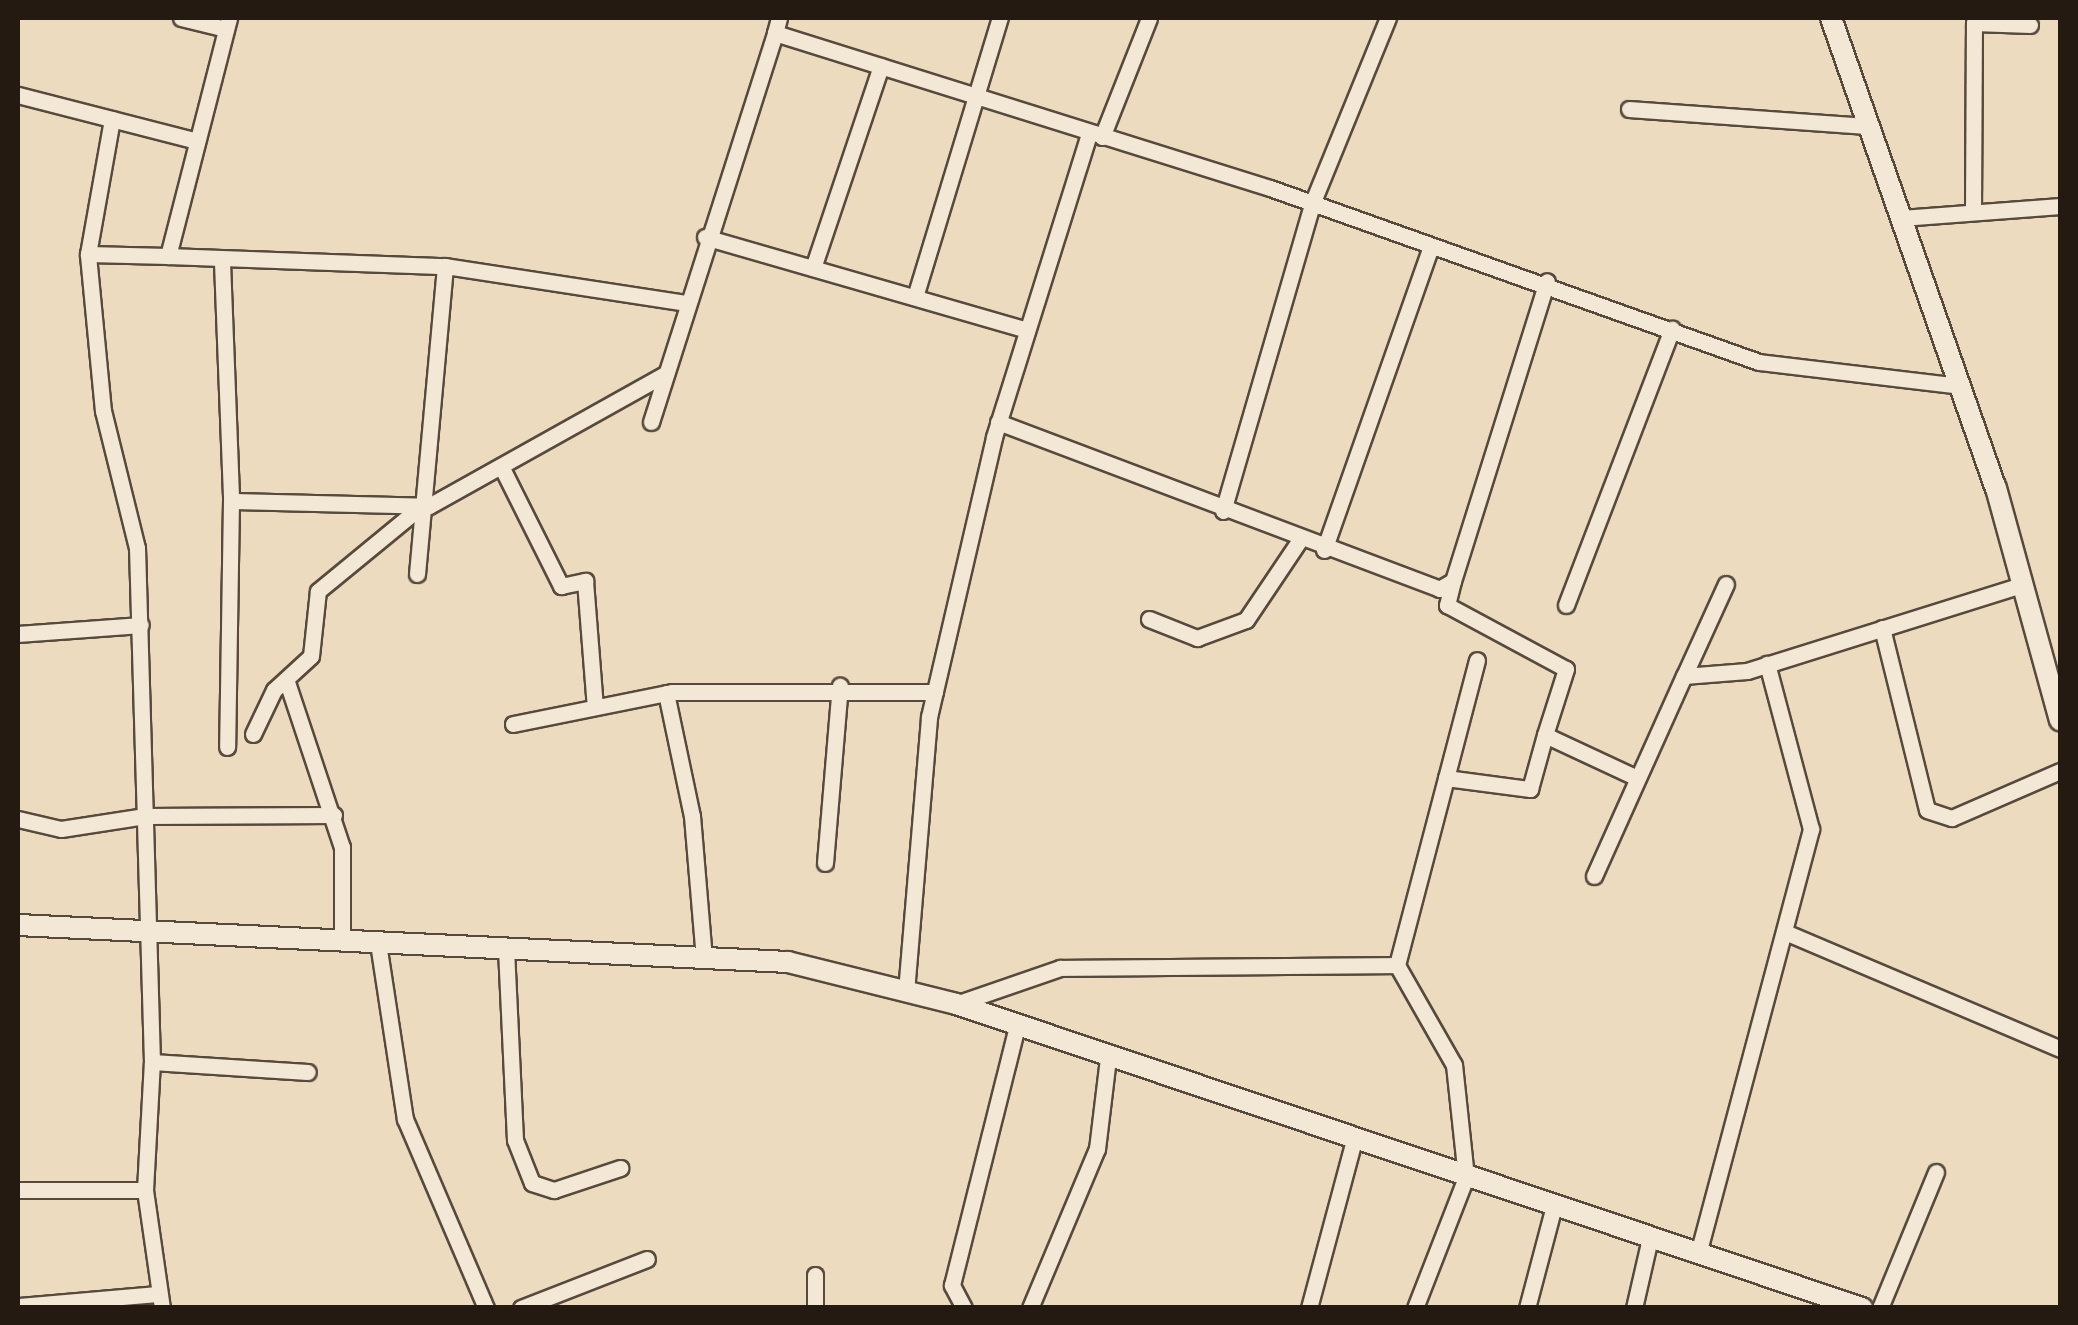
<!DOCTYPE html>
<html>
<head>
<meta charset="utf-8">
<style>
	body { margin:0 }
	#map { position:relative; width:2078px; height:1325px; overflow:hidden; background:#ecdbbf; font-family:"IM FELL French Canon",serif }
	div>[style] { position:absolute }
	.roads { filter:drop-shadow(2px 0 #574a3d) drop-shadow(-2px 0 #574a3d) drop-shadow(0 2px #574a3d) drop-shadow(0 -2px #574a3d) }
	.minor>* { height:15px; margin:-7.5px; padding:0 7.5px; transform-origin:7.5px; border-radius:7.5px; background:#f3e8d5 }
	.tertiary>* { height:20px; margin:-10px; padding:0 10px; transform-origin:10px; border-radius:10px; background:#f3e8d5 }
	span { translate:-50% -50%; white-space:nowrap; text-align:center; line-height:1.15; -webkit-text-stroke:8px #f3e8d5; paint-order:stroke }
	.frame { position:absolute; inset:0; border:20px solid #251a12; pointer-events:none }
</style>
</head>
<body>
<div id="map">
	<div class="roads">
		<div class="minor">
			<div style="left:181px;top:18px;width:46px;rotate:13.7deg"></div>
			<div style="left:779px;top:18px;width:16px;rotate:105deg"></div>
			<div style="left:775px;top:33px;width:519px;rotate:17.39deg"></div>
			<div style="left:1270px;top:188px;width:519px;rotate:19.59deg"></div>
			<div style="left:1759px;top:362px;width:203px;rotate:6.8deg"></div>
			<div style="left:18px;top:95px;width:185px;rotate:14.4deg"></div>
			<div style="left:1629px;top:109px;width:241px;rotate:4.1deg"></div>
			<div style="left:1102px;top:137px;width:128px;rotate:-68.4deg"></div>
			<div style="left:1973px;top:210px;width:187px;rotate:-89.7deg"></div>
			<div style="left:1974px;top:23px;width:56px;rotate:2deg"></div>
			<div style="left:1902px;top:218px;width:158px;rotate:-4.3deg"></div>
			<div style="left:705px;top:237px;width:335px;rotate:16.1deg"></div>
			<div style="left:88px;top:254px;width:137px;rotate:-79.9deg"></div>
			<div style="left:168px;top:256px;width:277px;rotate:2.1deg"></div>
			<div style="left:445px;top:266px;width:244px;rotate:8.7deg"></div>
			<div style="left:222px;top:262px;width:239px;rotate:87.8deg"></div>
			<div style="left:231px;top:501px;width:246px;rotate:90.9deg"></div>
			<div style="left:813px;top:268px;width:213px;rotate:-71.4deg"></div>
			<div style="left:915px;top:297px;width:292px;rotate:-73.1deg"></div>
			<div style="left:651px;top:422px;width:408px;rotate:-72.3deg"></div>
			<div style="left:998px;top:422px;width:472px;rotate:20.7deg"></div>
			<div style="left:1439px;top:589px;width:16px;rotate:-30deg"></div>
			<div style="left:1453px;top:581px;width:314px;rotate:-72.6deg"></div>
			<div style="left:503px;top:470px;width:130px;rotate:63.4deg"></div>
			<div style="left:561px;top:586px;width:25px;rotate:-12deg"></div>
			<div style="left:585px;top:581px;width:126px;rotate:85.5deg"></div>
			<div style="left:231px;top:501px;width:198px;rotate:1.4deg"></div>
			<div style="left:429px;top:506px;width:270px;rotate:-29.2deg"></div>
			<div style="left:1223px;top:511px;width:320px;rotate:-73.8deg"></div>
			<div style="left:1312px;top:204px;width:201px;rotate:-67.8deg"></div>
			<div style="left:1324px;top:550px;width:321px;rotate:-70.6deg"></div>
			<div style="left:417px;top:574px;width:309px;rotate:-84.8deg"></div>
			<div style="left:1453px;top:581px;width:25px;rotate:104deg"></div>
			<div style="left:1447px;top:605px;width:135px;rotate:28.3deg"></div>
			<div style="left:1566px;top:669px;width:69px;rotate:107.7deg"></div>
			<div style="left:1545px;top:735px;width:97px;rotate:25deg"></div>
			<div style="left:1566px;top:605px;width:296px;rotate:-69deg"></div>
			<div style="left:1149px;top:619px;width:52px;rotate:21.6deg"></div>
			<div style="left:1197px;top:638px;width:52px;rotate:-20.2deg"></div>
			<div style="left:1246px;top:620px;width:95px;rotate:-56.1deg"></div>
			<div style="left:1882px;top:628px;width:187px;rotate:76.1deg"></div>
			<div style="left:1927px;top:810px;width:26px;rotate:18deg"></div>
			<div style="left:1952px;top:818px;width:118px;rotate:-23.5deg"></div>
			<div style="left:18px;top:634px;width:123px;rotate:-4.2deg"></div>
			<div style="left:1684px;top:676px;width:101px;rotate:-65.5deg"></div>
			<div style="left:287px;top:682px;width:174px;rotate:71.6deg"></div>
			<div style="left:342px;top:847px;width:94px;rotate:90deg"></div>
			<div style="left:666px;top:693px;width:126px;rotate:78.1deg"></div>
			<div style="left:692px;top:816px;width:143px;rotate:85.2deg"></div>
			<div style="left:513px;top:724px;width:162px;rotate:-11.4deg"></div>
			<div style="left:672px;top:692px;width:263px"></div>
			<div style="left:253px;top:734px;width:49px;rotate:-64.5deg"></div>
			<div style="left:274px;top:690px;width:50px;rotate:-42.6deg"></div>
			<div style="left:311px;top:656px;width:65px;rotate:-83.9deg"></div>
			<div style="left:318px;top:591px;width:131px;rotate:-39.4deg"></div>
			<div style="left:1446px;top:778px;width:85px;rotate:7.5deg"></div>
			<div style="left:1530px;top:789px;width:56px;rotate:-74.5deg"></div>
			<div style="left:18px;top:819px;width:44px;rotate:13.1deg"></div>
			<div style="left:61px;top:829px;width:85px;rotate:-8.8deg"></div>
			<div style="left:145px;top:816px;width:189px;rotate:-0.3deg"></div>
			<div style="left:825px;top:863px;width:178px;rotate:-85.2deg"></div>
			<div style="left:1594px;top:876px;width:219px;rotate:-65.8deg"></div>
			<div style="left:1684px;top:676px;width:63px;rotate:-4.5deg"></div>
			<div style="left:1747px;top:671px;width:288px;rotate:-17.4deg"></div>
			<div style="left:1785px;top:932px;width:299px;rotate:23deg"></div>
			<div style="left:378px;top:943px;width:178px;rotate:81.3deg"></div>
			<div style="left:405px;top:1119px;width:206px;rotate:66.8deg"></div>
			<div style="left:506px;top:949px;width:191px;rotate:87.3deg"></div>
			<div style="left:515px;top:1140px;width:46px;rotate:68.4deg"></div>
			<div style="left:532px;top:1183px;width:23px;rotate:18deg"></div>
			<div style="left:554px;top:1190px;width:70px;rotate:-18.4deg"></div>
			<div style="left:906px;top:992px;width:276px;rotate:-85.2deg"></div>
			<div style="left:929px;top:717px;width:287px;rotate:-76.9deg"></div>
			<div style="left:994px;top:437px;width:318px;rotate:-72.6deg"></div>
			<div style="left:956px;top:1004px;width:110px;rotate:-19.1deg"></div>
			<div style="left:1060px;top:968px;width:337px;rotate:-0.5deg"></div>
			<div style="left:152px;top:1062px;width:156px;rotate:3.7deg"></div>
			<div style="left:18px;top:1190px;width:127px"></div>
			<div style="left:1698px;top:1254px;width:440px;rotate:-75.1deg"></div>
			<div style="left:1811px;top:829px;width:171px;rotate:-104.9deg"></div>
			<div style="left:18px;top:1306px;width:141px;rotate:-4.9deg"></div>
			<div style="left:162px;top:1308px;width:119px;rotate:-98.2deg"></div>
			<div style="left:145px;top:1190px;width:128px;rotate:-86.9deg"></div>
			<div style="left:152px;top:1062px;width:514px;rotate:-91.67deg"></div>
			<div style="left:137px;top:548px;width:141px;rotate:-103.9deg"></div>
			<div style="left:103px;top:411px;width:158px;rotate:-95.5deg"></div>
			<div style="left:88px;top:254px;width:80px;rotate:1.4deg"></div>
			<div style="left:168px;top:256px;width:246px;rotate:-75.6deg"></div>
			<div style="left:521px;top:1308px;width:135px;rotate:-21.3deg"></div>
			<div style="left:815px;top:1308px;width:33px;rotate:-90deg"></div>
			<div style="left:964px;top:1308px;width:26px;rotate:-118deg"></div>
			<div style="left:952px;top:1285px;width:266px;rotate:-75.9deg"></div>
			<div style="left:1030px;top:1308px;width:173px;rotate:-67.2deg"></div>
			<div style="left:1097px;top:1149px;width:92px;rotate:-83.1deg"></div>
			<div style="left:1309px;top:1308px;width:174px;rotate:-75deg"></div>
			<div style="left:1415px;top:1308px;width:141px;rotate:-68.7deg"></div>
			<div style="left:1466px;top:1177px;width:113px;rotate:-96.1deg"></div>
			<div style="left:1454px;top:1065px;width:115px;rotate:-119.7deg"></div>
			<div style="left:1397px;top:965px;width:315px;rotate:-75.3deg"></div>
			<div style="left:1527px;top:1308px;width:106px;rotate:-75.2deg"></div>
			<div style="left:1634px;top:1308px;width:72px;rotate:-77.1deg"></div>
			<div style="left:1880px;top:1308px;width:147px;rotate:-67.6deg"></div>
		</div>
		<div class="tertiary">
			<div style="left:1831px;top:18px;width:498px;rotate:70.7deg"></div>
			<div style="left:1996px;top:488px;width:241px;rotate:74.6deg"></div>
			<div style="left:18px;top:925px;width:771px;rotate:2.75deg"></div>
			<div style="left:788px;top:962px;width:173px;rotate:14deg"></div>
			<div style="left:956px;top:1004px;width:956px;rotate:18.55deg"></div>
		</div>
	</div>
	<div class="frame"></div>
</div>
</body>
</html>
